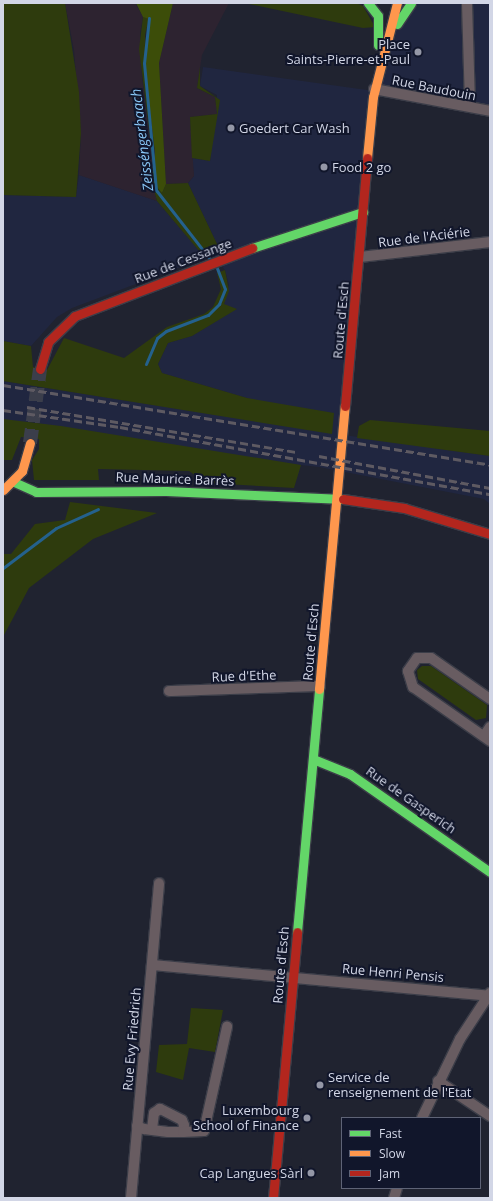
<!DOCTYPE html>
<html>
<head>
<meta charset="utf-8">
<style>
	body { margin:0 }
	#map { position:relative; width:493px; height:1201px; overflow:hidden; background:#202330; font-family:"Open Sans",sans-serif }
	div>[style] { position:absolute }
	.built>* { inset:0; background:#202640 }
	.industrial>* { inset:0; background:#2d2330 }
	.green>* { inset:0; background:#2e3b0d }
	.forest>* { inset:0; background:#3c4d09 }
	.stream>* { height:3px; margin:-1.5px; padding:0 1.5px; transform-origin:1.5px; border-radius:1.5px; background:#24618d }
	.secondary-tunnel>* { height:14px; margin-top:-7px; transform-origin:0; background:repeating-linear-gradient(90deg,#3b3e4b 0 14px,transparent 0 21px) }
	.roads { filter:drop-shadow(1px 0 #3b3d48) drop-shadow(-1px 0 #3b3d48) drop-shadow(0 1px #3b3d48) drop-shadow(0 -1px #3b3d48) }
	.street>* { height:10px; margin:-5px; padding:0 5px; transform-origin:5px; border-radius:5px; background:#685c61 }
	.fast>* { height:9px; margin:-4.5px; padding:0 4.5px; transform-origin:4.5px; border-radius:4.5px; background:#63d668 }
	.slow>* { height:9px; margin:-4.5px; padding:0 4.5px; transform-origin:4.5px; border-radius:4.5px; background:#ff974d }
	.jam>* { height:9px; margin:-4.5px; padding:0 4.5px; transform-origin:4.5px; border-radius:4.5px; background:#b3261e }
	.rail>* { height:3px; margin-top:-1.5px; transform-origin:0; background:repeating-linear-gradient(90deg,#5e5a62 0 8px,transparent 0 12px) }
	.dots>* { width:11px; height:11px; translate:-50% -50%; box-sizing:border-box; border:2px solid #11162b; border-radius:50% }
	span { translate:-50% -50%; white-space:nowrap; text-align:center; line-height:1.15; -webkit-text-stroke:4px #11162b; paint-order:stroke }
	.poi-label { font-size:13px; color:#d2d6e6 }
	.right { translate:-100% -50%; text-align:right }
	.left { translate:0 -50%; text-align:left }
	.street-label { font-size:13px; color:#d2d6e6 }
	.water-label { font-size:14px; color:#88c5f5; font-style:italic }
	.frame { position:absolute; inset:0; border:4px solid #d2d6e6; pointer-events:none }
	.legend { position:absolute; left:341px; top:1117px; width:140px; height:72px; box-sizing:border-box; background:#11162b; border:1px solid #5e6376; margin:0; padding:5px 7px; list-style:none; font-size:12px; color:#d2d6e6 }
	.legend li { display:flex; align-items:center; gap:8px; height:20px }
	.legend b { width:20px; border:1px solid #5e6376 }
</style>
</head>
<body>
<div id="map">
	<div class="built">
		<div style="clip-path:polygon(411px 3px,490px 3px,490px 111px,374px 89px,397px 25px)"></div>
		<div style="clip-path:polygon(203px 67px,374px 91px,344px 435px,490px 456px,490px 504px,484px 499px,319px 467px,301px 465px,298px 475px,39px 449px,39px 439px,21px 437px,3px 447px,3px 381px,332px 433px,247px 398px,162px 373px,158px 364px,168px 343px,192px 336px,236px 309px,224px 305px,229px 285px,225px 270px,213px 255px,224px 250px,217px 244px,188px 183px,194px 176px,192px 158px,210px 161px,217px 95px,200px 86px)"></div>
		<div style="clip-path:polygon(79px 175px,157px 201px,205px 258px,72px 308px,57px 317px,31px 346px,3px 341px,3px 195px,76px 197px)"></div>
	</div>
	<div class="industrial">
		<div style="clip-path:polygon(65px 3px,135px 3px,143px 17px,140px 33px,142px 78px,152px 153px,151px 180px,157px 201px,79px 175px,81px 133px,74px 50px)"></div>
		<div style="clip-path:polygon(173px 3px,229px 3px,202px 55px,197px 88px,215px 97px,217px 114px,190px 117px,194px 176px,188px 183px,166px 184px,159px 63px)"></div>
	</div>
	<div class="green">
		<div style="clip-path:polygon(3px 3px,65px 3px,79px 92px,81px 133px,76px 197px,3px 195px)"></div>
		<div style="clip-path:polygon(244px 3px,356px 3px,363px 6px,375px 27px,363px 28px)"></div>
		<div style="clip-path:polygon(143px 17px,149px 18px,145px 35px,152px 153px,139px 49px)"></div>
		<div style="clip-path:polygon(200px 67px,200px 86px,220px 100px,210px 161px,192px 158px,190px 117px,217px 114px,215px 97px,197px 88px)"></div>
		<div style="clip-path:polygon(151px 180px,162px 193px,166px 184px,188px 183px,217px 244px,223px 241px,224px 250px,205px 258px,157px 201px)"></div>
		<div style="clip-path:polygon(225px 270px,229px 291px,224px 304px,237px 309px,192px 336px,168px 343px,158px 364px,162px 373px,247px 398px,334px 413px,332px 434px,3px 381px,3px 341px,31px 346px,33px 367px,47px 370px,64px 338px,124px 358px,167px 327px,204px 314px,213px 307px,221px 289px,217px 273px)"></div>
		<div style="clip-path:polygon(3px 419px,61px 426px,301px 465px,294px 488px,206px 483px,189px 471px,98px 469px,99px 480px,34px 480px,32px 460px,39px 449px,39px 439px,21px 437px,12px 460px,3px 460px)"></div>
		<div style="clip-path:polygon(370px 420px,490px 431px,490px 456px,357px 438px,359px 426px)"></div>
		<div style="clip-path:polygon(70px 502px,157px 513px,93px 539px,29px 588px,3px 637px,3px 554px,11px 554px,35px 524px,65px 520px)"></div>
		<div style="clip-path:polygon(422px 666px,431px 666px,487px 705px,486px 718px,476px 720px,418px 679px,417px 670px)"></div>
		<div style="clip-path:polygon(191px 1008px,223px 1010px,215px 1052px,189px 1048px,183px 1080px,156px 1072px,159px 1045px,187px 1044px)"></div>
	</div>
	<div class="forest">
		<div style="clip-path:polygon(136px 3px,173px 3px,159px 63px,166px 184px,162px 193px,151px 180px,155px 152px,144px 63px,149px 19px,143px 17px)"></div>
	</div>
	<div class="stream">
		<div style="left:149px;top:18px;width:45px;rotate:96.3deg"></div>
		<div style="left:144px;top:63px;width:128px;rotate:84.6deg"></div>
		<div style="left:156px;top:190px;width:88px;rotate:52deg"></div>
		<div style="left:146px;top:364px;width:28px;rotate:-67deg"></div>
		<div style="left:157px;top:338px;width:11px;rotate:-38deg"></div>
		<div style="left:166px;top:331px;width:45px;rotate:-20.9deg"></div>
		<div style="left:208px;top:315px;width:16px;rotate:-45deg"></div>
		<div style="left:219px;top:304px;width:16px;rotate:-68deg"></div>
		<div style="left:225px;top:289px;width:25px;rotate:-111deg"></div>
		<div style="left:3px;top:568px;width:66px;rotate:-37deg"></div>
		<div style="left:56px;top:528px;width:46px;rotate:-24.3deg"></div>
	</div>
	<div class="secondary-tunnel">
		<div style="left:30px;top:443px;width:75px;rotate:-82.3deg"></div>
	</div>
	<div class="roads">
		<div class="street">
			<div style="left:467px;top:3px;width:104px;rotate:88.3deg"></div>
			<div style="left:374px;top:89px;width:118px;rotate:10.7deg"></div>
			<div style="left:360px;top:257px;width:131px;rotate:-6.6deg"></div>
			<div style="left:169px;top:691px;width:151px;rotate:-1.9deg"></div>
			<div style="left:490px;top:699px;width:72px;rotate:-145.2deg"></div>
			<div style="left:431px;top:658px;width:14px;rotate:180deg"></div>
			<div style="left:417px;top:658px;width:16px;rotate:125deg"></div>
			<div style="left:408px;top:671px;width:17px;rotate:73deg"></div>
			<div style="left:413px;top:687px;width:94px;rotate:35deg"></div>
			<div style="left:484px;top:736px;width:11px;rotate:-56deg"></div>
			<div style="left:152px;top:965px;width:339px;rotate:5.2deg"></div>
			<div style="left:438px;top:1081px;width:63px;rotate:33.9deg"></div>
			<div style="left:422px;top:1118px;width:88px;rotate:-64.3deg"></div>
			<div style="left:460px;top:1039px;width:55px;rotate:-56.9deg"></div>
			<div style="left:137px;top:1126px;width:8px;rotate:23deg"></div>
			<div style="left:144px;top:1129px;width:24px;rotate:7deg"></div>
			<div style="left:168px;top:1132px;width:15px"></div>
			<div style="left:183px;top:1132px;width:7px;rotate:-82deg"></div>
			<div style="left:184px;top:1125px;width:5px;rotate:-112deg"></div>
			<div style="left:182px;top:1120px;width:25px;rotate:-153deg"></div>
			<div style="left:160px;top:1109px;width:7px;rotate:146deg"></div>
			<div style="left:154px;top:1113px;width:17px;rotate:97deg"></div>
			<div style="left:183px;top:1132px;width:21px;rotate:-3deg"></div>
			<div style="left:204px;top:1131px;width:107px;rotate:-77.5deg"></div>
			<div style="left:131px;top:1198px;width:316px;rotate:-84.9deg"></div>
			<div style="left:394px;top:1198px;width:10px;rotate:-73deg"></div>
		</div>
		<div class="fast">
			<div style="left:368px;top:3px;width:16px;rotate:52deg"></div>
			<div style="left:378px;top:16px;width:29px;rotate:90deg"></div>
			<div style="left:397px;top:24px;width:25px;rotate:-56deg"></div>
			<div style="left:252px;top:248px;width:117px;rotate:-18deg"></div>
			<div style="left:14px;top:482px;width:24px;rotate:24deg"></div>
			<div style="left:36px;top:492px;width:130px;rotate:-0.4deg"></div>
			<div style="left:166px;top:491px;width:177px;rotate:2.6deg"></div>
			<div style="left:313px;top:759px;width:40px;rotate:22deg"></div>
			<div style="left:350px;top:774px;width:171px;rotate:35deg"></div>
			<div style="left:297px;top:932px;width:244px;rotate:-84.8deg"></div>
		</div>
		<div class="slow">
			<div style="left:367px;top:158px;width:61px;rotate:-84.4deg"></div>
			<div style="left:373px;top:97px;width:97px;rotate:-75.7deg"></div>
			<div style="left:3px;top:490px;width:27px;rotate:-45deg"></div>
			<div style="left:22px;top:471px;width:29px;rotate:-74deg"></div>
			<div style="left:319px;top:689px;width:284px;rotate:-84.8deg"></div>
		</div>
		<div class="jam">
			<div style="left:40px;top:369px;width:28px;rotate:-73deg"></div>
			<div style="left:48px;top:342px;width:37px;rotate:-44deg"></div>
			<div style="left:75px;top:316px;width:190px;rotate:-21deg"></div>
			<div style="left:345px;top:406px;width:249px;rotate:-84.9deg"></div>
			<div style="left:343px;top:499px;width:62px;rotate:8.4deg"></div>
			<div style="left:404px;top:508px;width:90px;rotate:16.8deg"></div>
			<div style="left:273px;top:1198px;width:267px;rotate:-84.8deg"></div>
		</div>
	</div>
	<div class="rail">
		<div style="left:3px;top:385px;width:494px;rotate:9.3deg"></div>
		<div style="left:27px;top:407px;width:272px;rotate:9.5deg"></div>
		<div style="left:3px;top:410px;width:118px;rotate:8.3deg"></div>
		<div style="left:120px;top:427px;width:376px;rotate:10.3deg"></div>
		<div style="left:319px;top:456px;width:174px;rotate:10.6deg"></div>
	</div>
	<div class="dots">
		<div style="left:418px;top:52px;background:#9497a6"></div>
		<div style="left:231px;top:128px;background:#9497a6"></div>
		<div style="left:324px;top:167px;background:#9497a6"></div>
		<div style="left:320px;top:1085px;background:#9497a6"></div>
		<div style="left:307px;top:1118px;background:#9497a6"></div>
		<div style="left:311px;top:1173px;background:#9497a6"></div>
	</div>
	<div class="poi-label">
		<span class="right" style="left:410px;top:52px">Place<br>Saints-Pierre-et-Paul</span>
		<span class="left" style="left:239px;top:128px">Goedert Car Wash</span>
		<span class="left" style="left:332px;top:167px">Food 2 go</span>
		<span class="left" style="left:328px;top:1085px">Service de<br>renseignement de l'Etat</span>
		<span class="right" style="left:299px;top:1118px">Luxembourg<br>School of Finance</span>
		<span class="right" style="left:303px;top:1173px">Cap Langues Sàrl</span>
	</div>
	<div class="street-label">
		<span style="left:434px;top:88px;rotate:11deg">Rue Baudouin</span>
		<span style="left:424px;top:237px;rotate:-7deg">Rue de l'Aciérie</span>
		<span style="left:183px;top:261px;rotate:-21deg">Rue de Cessange</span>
		<span style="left:341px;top:320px;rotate:-85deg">Route d'Esch</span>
		<span style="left:175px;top:479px;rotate:2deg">Rue Maurice Barrès</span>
		<span style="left:311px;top:642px;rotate:-85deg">Route d'Esch</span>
		<span style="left:244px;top:676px;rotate:-2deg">Rue d'Ethe</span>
		<span style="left:411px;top:800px;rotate:35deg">Rue de Gasperich</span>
		<span style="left:281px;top:965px;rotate:-85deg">Route d'Esch</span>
		<span style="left:393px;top:973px;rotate:5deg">Rue Henri Pensis</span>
		<span style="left:132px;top:1039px;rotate:-85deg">Rue Evy Friedrich</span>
	</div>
	<div class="water-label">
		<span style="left:142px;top:140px;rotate:-97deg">Zeisséngerbaach</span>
	</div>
	<div class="frame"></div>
	<ul class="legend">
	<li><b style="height:5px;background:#63d668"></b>Fast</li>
	<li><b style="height:5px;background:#ff974d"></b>Slow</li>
	<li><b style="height:5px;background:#b3261e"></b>Jam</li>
	</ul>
</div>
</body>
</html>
